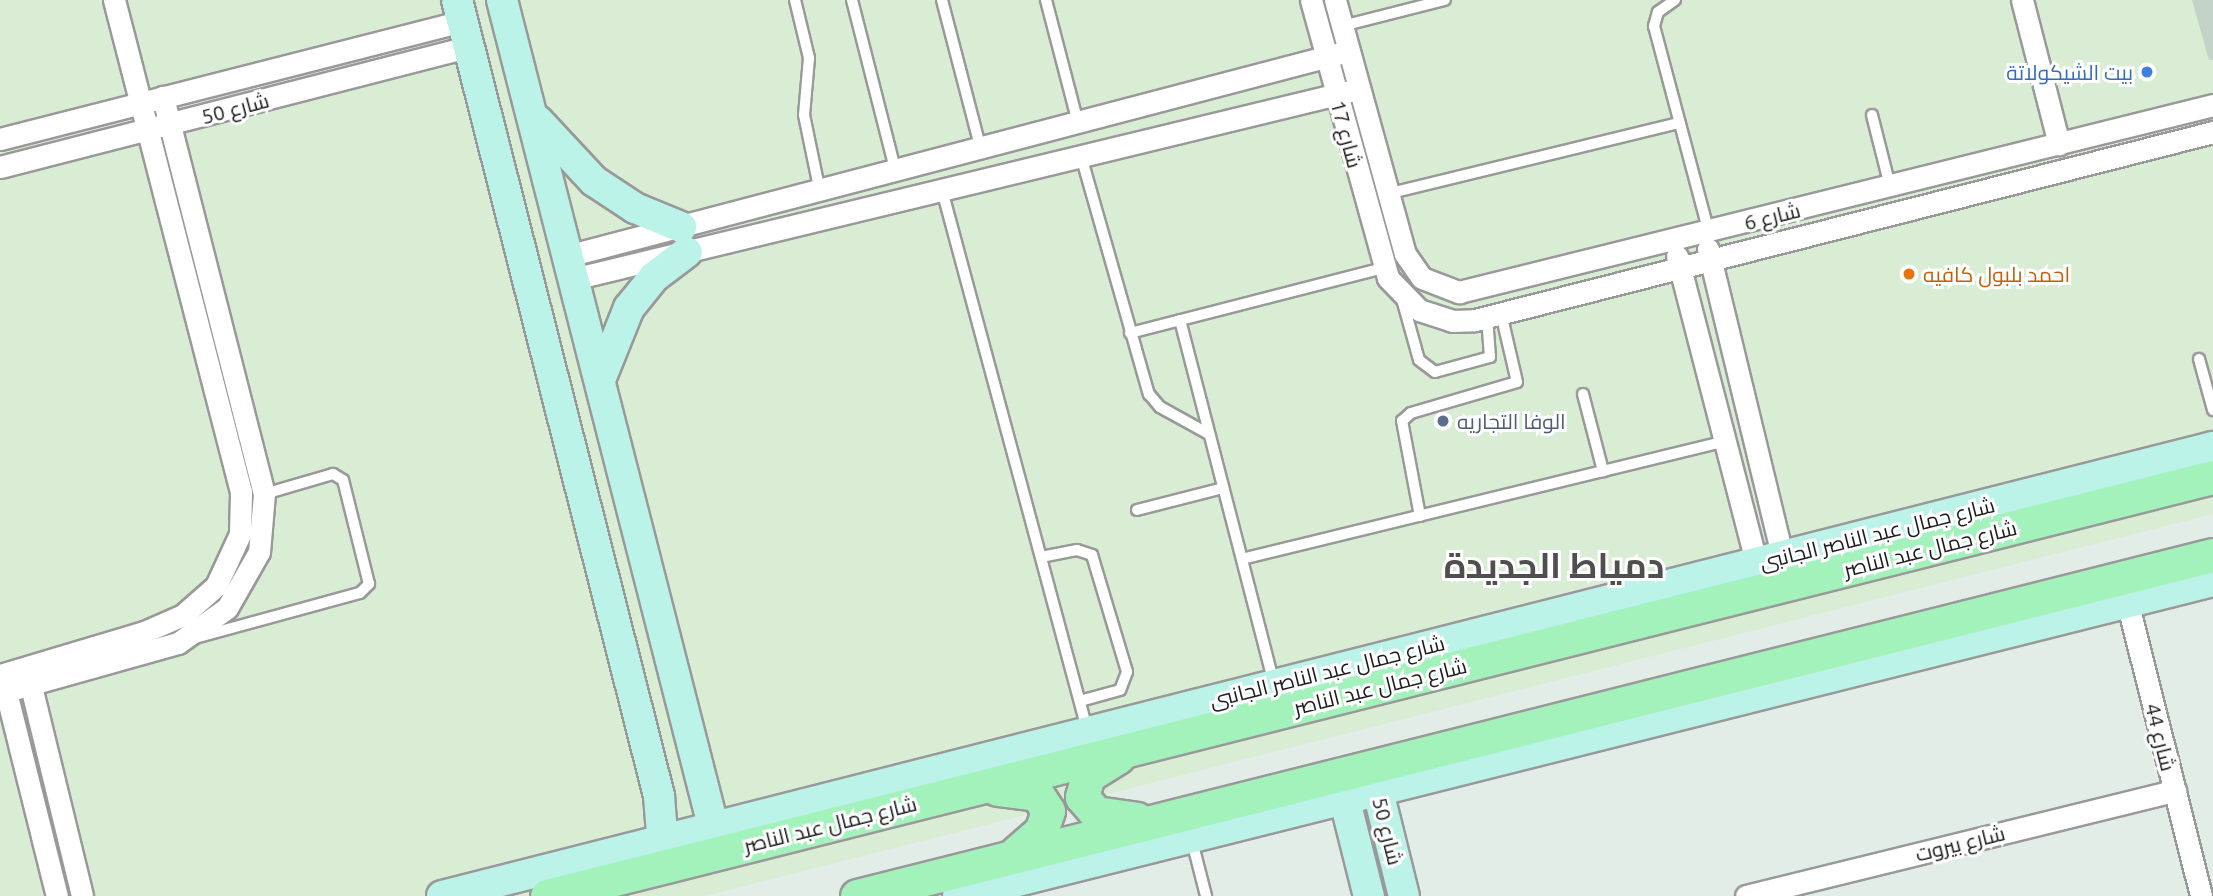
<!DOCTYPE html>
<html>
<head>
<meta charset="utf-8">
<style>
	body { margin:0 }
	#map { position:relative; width:2213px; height:896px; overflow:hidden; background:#e3ede7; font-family:Ubuntu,Cairo,sans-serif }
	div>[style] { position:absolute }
	.commercial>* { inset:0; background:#d9ecd4 }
	.building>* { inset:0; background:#c4d3c7 }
	.roads { filter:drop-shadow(2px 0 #999) drop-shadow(-2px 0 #999) drop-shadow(0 2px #999) drop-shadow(0 -2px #999) }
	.lane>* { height:10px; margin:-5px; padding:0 5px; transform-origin:5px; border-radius:5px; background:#fff }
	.street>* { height:21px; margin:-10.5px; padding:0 10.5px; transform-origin:10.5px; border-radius:10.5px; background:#fff }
	.secondary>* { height:30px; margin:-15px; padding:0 15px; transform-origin:15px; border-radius:15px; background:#bbf3e8 }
	.primary>* { height:33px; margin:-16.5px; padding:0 16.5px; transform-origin:16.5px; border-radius:16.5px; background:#a3f2bc }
	.dots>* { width:19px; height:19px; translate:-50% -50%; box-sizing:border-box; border:4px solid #fff; border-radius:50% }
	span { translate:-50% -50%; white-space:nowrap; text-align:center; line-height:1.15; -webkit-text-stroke:6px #fff; paint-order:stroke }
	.shop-label { font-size:21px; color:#366cbe }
	.right { translate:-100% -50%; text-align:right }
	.street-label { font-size:21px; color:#1c1c1c }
	.food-label { font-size:21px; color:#c56008 }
	.left { translate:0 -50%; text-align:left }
	.service-label { font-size:21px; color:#4e5e75 }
	.town-label { font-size:35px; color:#4f4f4f; font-weight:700 }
</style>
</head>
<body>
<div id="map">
	<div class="commercial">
		<div style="clip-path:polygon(0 0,2213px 0,2213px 514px,705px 896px,0 896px)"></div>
	</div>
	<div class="building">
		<div style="clip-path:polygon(2192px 0,2213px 0,2213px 60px,2209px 60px)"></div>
	</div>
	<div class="roads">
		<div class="lane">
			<div style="left:795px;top:0;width:60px;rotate:76.4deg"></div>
			<div style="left:809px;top:58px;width:57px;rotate:95deg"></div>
			<div style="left:804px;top:115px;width:79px;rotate:78.3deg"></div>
			<div style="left:852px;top:0;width:178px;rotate:75.7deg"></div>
			<div style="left:942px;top:0;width:155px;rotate:75.4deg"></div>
			<div style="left:1046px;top:0;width:127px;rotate:75.4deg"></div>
			<div style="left:1675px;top:0;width:21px;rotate:145deg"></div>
			<div style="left:1658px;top:12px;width:15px;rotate:106deg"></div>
			<div style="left:1654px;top:26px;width:213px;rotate:75.1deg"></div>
			<div style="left:1342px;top:26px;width:106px;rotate:-14.2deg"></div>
			<div style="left:1872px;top:115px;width:73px;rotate:75.8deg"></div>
			<div style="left:1081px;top:156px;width:248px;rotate:74.1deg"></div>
			<div style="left:1149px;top:394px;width:17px;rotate:50deg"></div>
			<div style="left:1160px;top:407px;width:56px;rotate:28.9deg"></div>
			<div style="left:942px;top:190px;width:558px;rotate:74.94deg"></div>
			<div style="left:1387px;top:194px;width:301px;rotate:-13.7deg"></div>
			<div style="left:1402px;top:299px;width:63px;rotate:74.4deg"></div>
			<div style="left:1419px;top:360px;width:20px;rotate:37deg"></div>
			<div style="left:1435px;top:372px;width:57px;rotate:-15.3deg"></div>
			<div style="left:1490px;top:357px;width:40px;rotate:-94.3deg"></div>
			<div style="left:1180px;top:320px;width:376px;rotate:75.5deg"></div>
			<div style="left:1130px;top:333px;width:262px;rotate:-14.4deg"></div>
			<div style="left:2199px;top:359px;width:53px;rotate:74.6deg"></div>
			<div style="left:1583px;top:394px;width:80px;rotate:75.4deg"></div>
			<div style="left:1137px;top:510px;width:89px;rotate:-14.3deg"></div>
			<div style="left:1420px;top:516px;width:97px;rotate:-100.7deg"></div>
			<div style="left:1402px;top:421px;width:12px;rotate:-42deg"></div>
			<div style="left:1411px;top:413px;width:110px;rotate:-16.3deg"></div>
			<div style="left:1517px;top:382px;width:71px;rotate:-103.1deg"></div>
			<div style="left:1041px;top:557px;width:37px;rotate:-11deg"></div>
			<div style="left:1077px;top:550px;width:16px;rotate:18deg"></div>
			<div style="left:1092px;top:555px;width:122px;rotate:73.3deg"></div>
			<div style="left:1127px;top:672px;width:19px;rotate:111deg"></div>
			<div style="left:1120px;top:690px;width:41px;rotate:164.6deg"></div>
			<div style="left:1242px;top:559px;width:497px;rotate:-13.7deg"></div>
			<div style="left:195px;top:638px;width:171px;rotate:-15.3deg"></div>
			<div style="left:360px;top:593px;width:13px;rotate:-45deg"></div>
			<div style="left:369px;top:584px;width:107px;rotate:-104deg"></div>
			<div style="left:343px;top:480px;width:12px;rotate:-149deg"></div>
			<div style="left:333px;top:474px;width:72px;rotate:163.8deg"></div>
			<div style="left:1192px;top:841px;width:57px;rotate:75.7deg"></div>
		</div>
		<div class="street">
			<div style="left:1311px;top:0;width:288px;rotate:74.5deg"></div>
			<div style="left:1388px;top:278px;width:45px;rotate:45.9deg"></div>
			<div style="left:1419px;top:310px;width:35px;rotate:18deg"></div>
			<div style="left:1452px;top:321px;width:23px;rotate:-2deg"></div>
			<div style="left:1475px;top:320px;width:762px;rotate:-14.29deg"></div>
			<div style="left:1335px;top:0;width:263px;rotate:74.6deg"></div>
			<div style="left:1405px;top:254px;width:29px;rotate:55deg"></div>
			<div style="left:1422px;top:278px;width:40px;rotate:21deg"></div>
			<div style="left:1459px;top:292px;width:777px;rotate:-13.93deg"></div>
			<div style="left:2022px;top:0;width:149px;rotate:75.6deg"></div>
			<div style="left:0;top:139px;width:478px;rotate:-14.3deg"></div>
			<div style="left:0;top:167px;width:484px;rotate:-14.4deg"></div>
			<div style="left:1708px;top:249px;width:328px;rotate:76.4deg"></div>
			<div style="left:567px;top:256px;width:799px;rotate:-14.71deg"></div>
			<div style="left:1677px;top:256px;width:328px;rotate:75.5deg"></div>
			<div style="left:573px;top:279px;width:799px;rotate:-13.6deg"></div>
			<div style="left:2124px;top:589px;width:317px;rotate:75.9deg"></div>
			<div style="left:28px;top:674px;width:228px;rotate:76.3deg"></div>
			<div style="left:0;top:675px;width:150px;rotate:-16.6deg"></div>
			<div style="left:144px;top:632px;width:43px;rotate:-23.6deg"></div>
			<div style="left:183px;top:615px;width:44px;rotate:-41.3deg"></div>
			<div style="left:216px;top:586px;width:57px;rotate:-65.2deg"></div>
			<div style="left:240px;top:534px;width:42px;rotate:-88.6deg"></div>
			<div style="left:241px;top:492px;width:508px;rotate:-104.47deg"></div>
			<div style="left:3px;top:680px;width:223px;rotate:76deg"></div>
			<div style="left:0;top:693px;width:185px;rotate:-15.7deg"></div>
			<div style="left:178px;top:643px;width:60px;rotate:-35.5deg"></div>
			<div style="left:227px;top:608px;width:64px;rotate:-60.3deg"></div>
			<div style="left:259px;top:552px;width:58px;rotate:-85.1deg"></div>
			<div style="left:264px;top:494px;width:410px;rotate:-104.3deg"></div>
			<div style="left:1746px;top:896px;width:442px;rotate:-13.8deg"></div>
		</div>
		<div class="secondary">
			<div style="left:457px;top:0;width:821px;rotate:75.76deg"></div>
			<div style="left:659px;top:796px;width:64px;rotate:85.5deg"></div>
			<div style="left:502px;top:0;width:876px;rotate:75.66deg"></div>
			<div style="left:538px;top:121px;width:82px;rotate:47deg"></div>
			<div style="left:594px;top:181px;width:49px;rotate:33.4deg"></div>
			<div style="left:635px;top:208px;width:50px;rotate:22.4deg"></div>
			<div style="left:600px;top:380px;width:78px;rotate:-68.1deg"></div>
			<div style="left:629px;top:308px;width:40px;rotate:-51deg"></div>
			<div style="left:654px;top:277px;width:41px;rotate:-37.1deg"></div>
			<div style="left:1372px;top:767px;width:133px;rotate:76.1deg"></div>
			<div style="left:1339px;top:777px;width:123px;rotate:75.9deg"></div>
			<div style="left:442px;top:896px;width:1827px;rotate:-14.23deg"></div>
			<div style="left:958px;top:896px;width:1294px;rotate:-14.09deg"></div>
		</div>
		<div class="primary">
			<div style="left:1118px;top:757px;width:36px;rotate:148deg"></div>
			<div style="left:1088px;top:776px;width:22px;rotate:106deg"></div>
			<div style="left:1082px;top:797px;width:21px;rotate:49deg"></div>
			<div style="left:1096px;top:813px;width:41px;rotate:8.3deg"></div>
			<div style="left:997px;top:789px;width:40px;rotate:7.1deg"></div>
			<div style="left:1037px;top:794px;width:20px;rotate:57deg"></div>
			<div style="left:1048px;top:811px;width:21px;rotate:109deg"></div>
			<div style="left:1041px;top:831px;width:38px;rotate:139deg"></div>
			<div style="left:547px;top:896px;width:1718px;rotate:-14.12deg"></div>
			<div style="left:857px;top:896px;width:1398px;rotate:-14.12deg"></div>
		</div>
	</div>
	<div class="dots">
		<div style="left:2147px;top:72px;background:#3f7fe0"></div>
		<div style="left:1909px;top:274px;background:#e8710a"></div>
		<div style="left:1443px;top:421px;background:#5c6f8a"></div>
	</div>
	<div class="shop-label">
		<span class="right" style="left:2133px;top:72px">بيت الشيكولاتة</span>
	</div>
	<div class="street-label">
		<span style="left:235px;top:108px;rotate:-15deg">شارع 50</span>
		<span style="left:1347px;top:134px;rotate:75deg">شارع 17</span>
		<span style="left:1772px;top:216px;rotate:-14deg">شارع 6</span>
		<span style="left:1877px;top:533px;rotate:-14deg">شارع جمال عبد الناصر الجانبى</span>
		<span style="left:1930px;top:548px;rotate:-14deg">شارع جمال عبد الناصر</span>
		<span style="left:1327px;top:671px;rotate:-14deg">شارع جمال عبد الناصر الجانبى</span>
		<span style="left:1380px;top:686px;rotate:-14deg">شارع جمال عبد الناصر</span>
		<span style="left:2161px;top:737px;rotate:76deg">شارع 44</span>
		<span style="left:830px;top:824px;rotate:-14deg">شارع جمال عبد الناصر</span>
		<span style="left:1388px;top:831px;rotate:76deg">شارع 50</span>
		<span style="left:1960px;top:843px;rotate:-14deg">شارع بيروت</span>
	</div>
	<div class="food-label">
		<span class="left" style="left:1923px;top:274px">احمد بلبول كافيه</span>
	</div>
	<div class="service-label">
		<span class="left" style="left:1457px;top:421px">الوفا التجاريه</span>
	</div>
	<div class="town-label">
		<span style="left:1554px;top:565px">دمياط الجديدة</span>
	</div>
</div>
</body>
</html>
